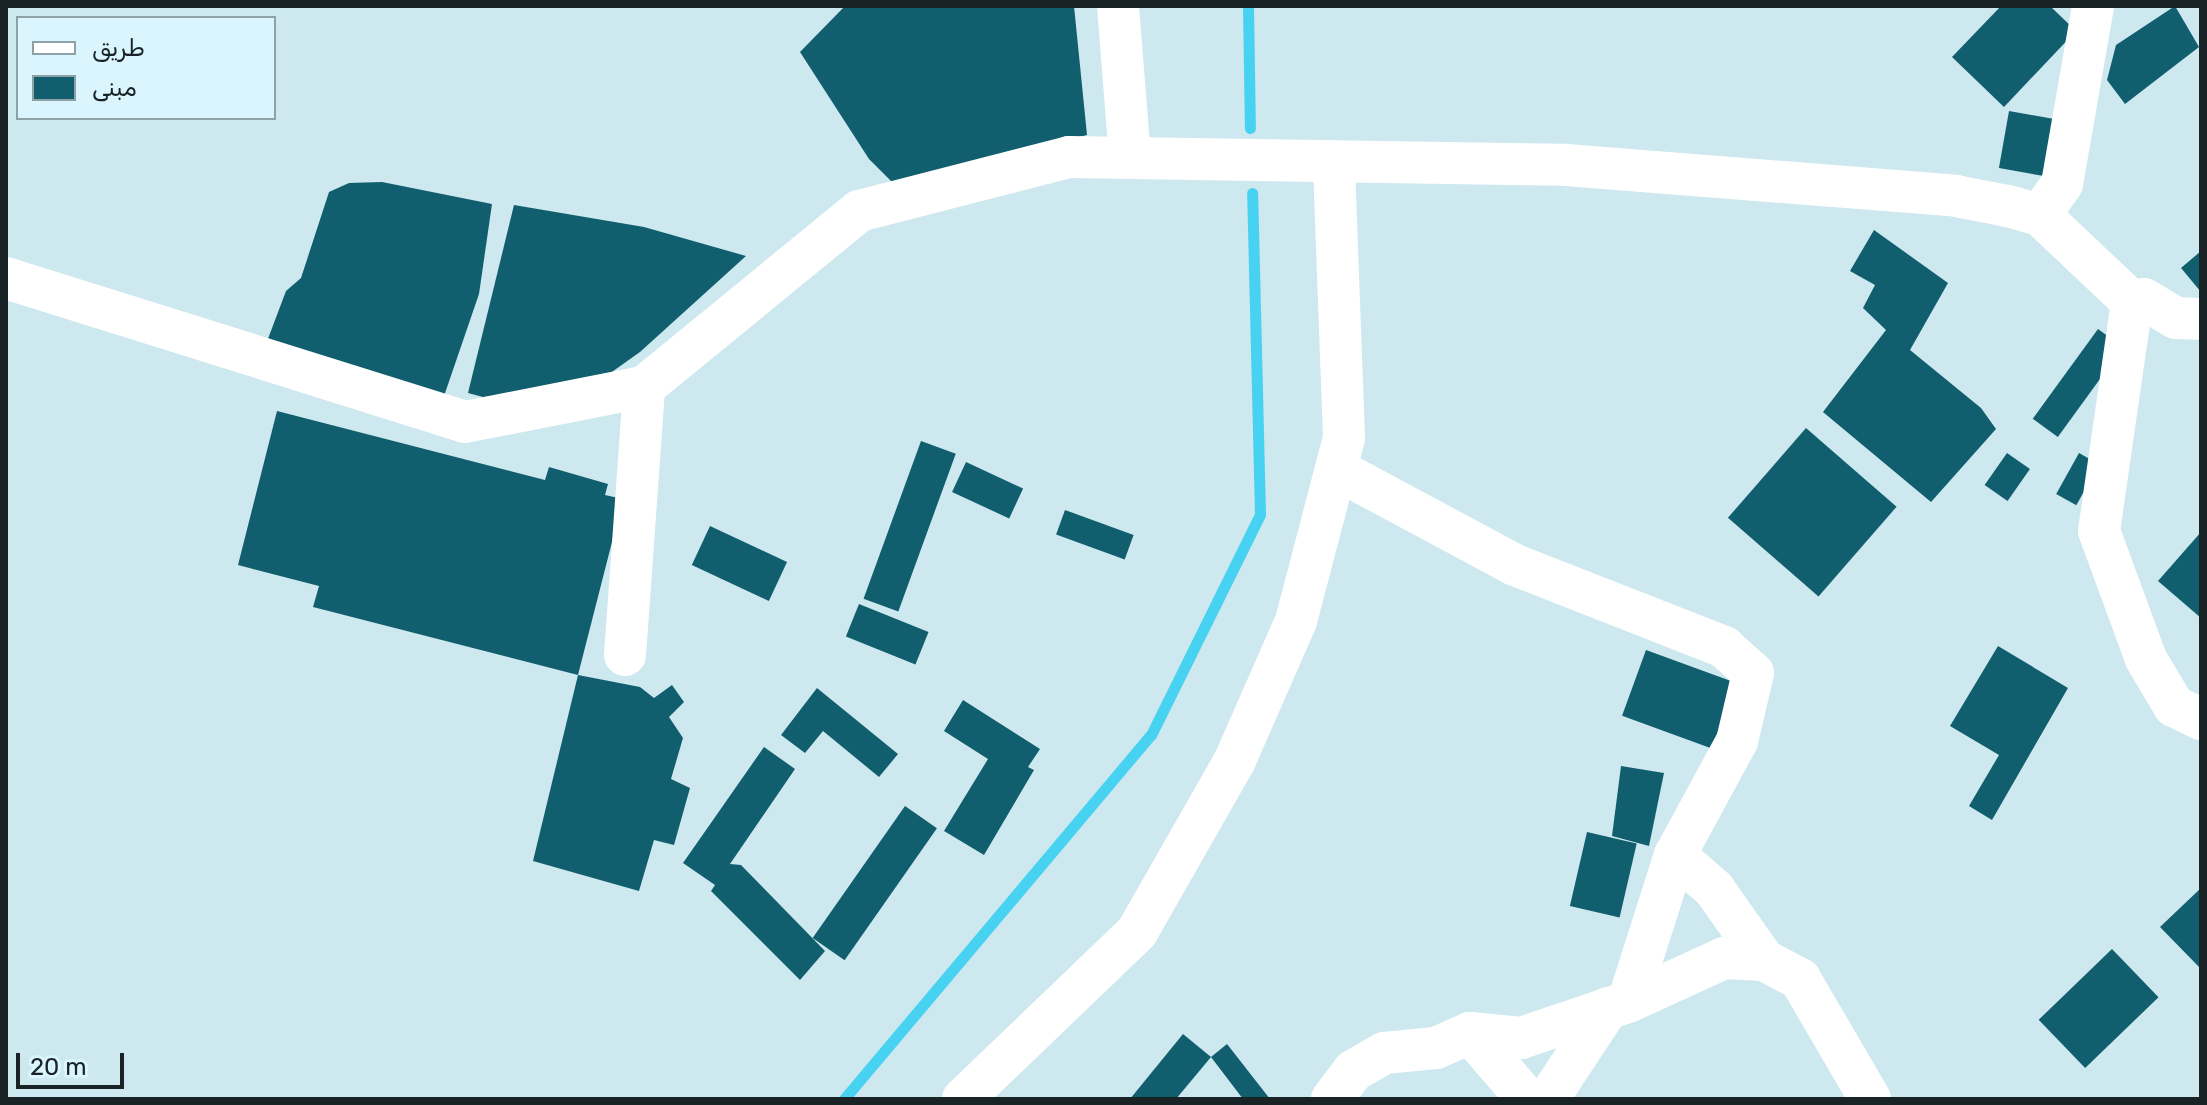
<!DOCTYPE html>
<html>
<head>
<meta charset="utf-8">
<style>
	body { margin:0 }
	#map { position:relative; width:2207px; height:1105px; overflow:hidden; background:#cde8ef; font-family:Rubik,Cairo,sans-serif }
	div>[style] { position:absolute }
	.stream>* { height:11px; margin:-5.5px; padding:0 5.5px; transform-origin:5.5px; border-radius:5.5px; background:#48d2f1 }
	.building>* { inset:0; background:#115e6e; transform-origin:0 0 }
	.street>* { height:42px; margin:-21px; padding:0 21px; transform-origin:21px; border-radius:21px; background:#fff }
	span { translate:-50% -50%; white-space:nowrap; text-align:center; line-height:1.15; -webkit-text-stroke:8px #daf5fd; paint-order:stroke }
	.frame { position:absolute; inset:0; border:8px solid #192326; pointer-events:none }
	.legend { position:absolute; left:16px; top:16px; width:260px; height:104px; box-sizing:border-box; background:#daf5fd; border:2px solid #8da1a7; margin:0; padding:10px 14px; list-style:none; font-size:24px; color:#192326 }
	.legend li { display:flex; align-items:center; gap:16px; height:40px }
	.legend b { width:40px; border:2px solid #8da1a7 }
	.scale { position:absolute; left:16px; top:1053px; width:108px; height:36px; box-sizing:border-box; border:4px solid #192326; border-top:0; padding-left:10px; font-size:24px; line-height:28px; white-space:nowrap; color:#192326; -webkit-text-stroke:6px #daf5fd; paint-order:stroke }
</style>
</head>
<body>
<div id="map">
	<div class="stream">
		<div style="left:1248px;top:6px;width:122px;rotate:89.1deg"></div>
		<div style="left:844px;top:1099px;width:476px;rotate:-49.9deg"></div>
		<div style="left:1151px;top:735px;width:246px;rotate:-63.7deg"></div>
		<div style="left:1260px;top:514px;width:321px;rotate:-91.4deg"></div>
	</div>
	<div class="building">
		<div style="clip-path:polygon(845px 6px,1074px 6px,1087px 135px,895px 185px,869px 159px,800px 52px)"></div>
		<div style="clip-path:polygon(2001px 6px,2050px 6px,2076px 31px,2004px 107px,1952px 57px)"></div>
		<div style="clip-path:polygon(2175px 6px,2199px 47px,2125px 104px,2107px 80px,2116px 45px)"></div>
		<div style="left:2009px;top:111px;width:50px;height:58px;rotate:10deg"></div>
		<div style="clip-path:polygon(382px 182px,492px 204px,479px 294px,443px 399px,266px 344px,286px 291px,301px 278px,329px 192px,349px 183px)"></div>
		<div style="clip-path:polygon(514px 205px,644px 227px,746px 256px,640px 352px,585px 391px,483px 397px,468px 393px)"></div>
		<div style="clip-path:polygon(1874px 230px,1948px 283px,1910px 350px,1981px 408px,1996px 429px,1931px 502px,1823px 412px,1886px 330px,1863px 308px,1875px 285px,1850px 271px)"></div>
		<div style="clip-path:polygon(2201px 251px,2201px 292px,2181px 268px)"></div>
		<div style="left:2098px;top:329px;width:31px;height:111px;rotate:36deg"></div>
		<div style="clip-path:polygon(277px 411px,545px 480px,549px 467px,608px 484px,605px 495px,623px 499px,578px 675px,313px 607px,319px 586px,238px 565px)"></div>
		<div style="left:1806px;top:428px;width:120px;height:119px;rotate:41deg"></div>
		<div style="left:921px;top:441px;width:37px;height:168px;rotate:20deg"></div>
		<div style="left:2007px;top:453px;width:28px;height:39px;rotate:35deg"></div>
		<div style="left:2079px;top:453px;width:23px;height:47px;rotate:29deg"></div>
		<div style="left:966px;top:462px;width:63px;height:33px;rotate:25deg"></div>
		<div style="left:1065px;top:510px;width:73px;height:26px;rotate:20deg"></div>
		<div style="left:710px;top:526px;width:85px;height:43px;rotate:25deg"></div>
		<div style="clip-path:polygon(2201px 532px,2201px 618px,2158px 581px)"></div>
		<div style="left:859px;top:604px;width:75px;height:35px;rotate:22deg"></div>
		<div style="clip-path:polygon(1998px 646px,2068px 688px,1992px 820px,1969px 806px,1999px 755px,1950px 726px)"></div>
		<div style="left:1646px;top:650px;width:102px;height:70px;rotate:20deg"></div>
		<div style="clip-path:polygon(578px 675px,640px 687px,654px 698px,672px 685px,684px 702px,669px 717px,683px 738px,671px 779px,690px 788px,674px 845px,654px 840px,639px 891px,533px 861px)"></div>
		<div style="clip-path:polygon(817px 688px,898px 754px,879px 777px,823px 731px,805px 753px,781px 735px)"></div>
		<div style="clip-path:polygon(963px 700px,1040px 749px,1028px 767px,1034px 770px,984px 855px,944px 831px,988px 759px,944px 731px)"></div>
		<div style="clip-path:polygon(764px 747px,795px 769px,730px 864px,741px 865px,825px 951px,800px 980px,711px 891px,715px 885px,683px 863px)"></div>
		<div style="clip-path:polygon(1621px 766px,1664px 773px,1649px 846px,1612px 836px)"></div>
		<div style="left:905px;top:806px;width:39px;height:161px;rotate:35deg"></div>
		<div style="left:1587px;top:832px;width:51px;height:76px;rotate:13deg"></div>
		<div style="clip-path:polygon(2201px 888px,2201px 969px,2160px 927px)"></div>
		<div style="left:2112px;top:949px;width:67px;height:102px;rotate:46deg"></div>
		<div style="clip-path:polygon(1183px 1034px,1211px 1057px,1176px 1099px,1130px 1099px)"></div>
		<div style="clip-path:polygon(1227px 1044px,1270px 1099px,1243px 1099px,1211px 1057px)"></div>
	</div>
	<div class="street">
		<div style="left:1118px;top:6px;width:152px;rotate:85.5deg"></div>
		<div style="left:2040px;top:215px;width:38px;rotate:-55deg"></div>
		<div style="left:2062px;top:184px;width:181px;rotate:-80.1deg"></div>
		<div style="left:6px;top:278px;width:481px;rotate:17.4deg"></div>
		<div style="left:465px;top:422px;width:182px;rotate:-11.1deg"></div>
		<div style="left:644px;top:387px;width:278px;rotate:-39.3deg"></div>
		<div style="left:859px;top:211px;width:217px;rotate:-14.4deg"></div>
		<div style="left:1069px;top:157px;width:497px;rotate:0.9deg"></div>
		<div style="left:1566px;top:165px;width:391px;rotate:4.5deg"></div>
		<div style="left:1956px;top:196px;width:53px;rotate:10.9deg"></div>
		<div style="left:2008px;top:206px;width:33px;rotate:16deg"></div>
		<div style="left:2040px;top:215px;width:127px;rotate:43.4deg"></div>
		<div style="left:2132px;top:302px;width:12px;rotate:-14deg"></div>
		<div style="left:2144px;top:299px;width:37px;rotate:31deg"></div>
		<div style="left:2176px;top:318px;width:25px;rotate:2deg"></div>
		<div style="left:2132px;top:302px;width:231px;rotate:98.2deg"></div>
		<div style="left:2099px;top:531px;width:136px;rotate:69.8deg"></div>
		<div style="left:2146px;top:659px;width:55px;rotate:59.2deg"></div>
		<div style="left:2174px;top:706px;width:30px;rotate:26deg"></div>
		<div style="left:1336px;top:469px;width:203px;rotate:28.2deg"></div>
		<div style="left:1515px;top:565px;width:225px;rotate:21.4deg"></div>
		<div style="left:1724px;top:647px;width:39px;rotate:42deg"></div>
		<div style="left:1753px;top:673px;width:70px;rotate:103.2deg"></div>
		<div style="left:1737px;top:741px;width:130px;rotate:118.5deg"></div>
		<div style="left:1675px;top:855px;width:154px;rotate:107.7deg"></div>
		<div style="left:625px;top:655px;width:269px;rotate:-85.9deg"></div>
		<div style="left:1675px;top:855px;width:52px;rotate:41.1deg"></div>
		<div style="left:1714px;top:889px;width:87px;rotate:54.8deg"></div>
		<div style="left:1470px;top:1033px;width:87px;rotate:49.2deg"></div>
		<div style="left:963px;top:1099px;width:241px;rotate:-43.8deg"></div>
		<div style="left:1137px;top:932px;width:198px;rotate:-60.3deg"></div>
		<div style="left:1235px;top:760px;width:152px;rotate:-66.3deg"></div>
		<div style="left:1296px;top:621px;width:189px;rotate:-75.3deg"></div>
		<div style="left:1344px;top:438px;width:277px;rotate:-92.1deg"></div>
		<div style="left:1332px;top:1099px;width:35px;rotate:-53deg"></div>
		<div style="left:1353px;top:1071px;width:36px;rotate:-30deg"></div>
		<div style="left:1384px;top:1053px;width:52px;rotate:-5.5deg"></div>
		<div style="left:1436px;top:1048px;width:37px;rotate:-24deg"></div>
		<div style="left:1470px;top:1033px;width:51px;rotate:5.6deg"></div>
		<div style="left:1521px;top:1038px;width:113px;rotate:-18.6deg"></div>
		<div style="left:1628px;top:1002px;width:106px;rotate:-24.6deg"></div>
		<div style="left:1724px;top:958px;width:40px;rotate:2.9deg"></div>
		<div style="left:1764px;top:960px;width:41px;rotate:27.8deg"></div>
		<div style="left:1800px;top:979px;width:139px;rotate:59.7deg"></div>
		<div style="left:1548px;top:1099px;width:109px;rotate:-56.6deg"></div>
	</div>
	<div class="frame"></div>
	<ul class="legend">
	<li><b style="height:10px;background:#fff"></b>طريق</li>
	<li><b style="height:22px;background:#115e6e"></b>مبنى</li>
	</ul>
	<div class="scale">20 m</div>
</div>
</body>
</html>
